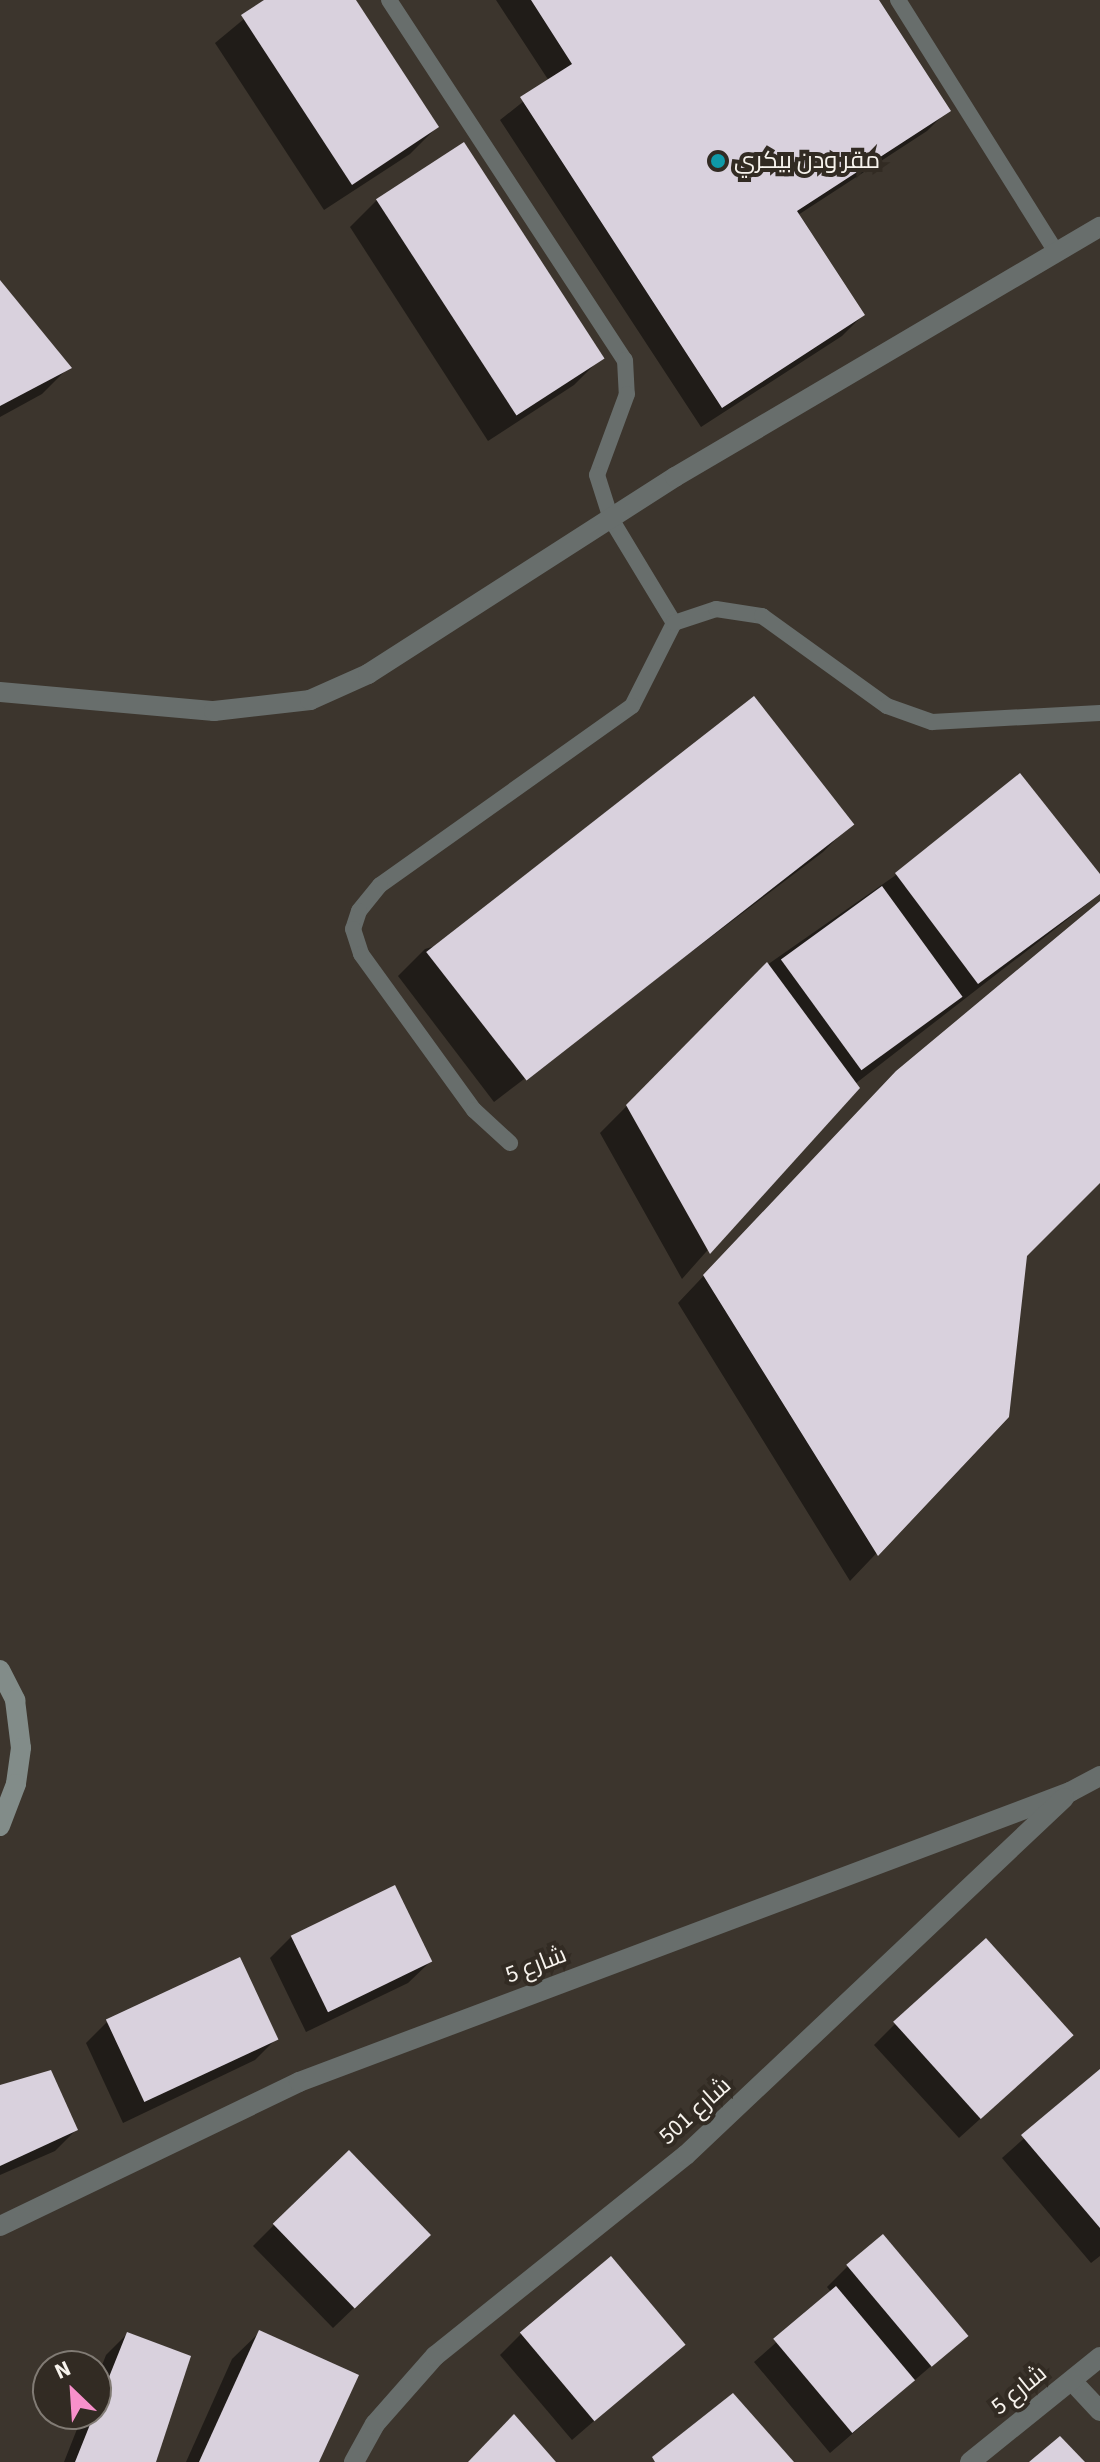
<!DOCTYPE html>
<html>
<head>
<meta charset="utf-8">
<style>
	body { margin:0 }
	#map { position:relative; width:1100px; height:2462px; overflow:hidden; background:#3c352d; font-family:"Source Sans 3",Cairo,sans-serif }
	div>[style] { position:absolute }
	.shadow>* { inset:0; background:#0007 }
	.building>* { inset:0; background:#d9d1dd; transform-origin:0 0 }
	.lane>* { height:16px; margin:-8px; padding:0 8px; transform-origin:8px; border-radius:8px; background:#686e6c }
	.street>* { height:20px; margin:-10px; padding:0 10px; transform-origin:10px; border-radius:10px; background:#686e6c }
	.secondary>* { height:20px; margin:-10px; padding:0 10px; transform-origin:10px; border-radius:10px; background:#828c89 }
	.dots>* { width:22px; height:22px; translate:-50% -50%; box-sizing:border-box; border:4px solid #322b23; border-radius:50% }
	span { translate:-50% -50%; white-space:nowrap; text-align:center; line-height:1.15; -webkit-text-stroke:8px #322b23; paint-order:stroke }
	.poi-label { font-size:24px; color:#f7f3ed }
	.left { translate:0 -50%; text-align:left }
	.street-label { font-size:24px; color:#f7f3ed }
	.north { position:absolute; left:32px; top:2350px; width:80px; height:80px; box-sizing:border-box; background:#322b23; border:2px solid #817b74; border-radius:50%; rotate:335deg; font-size:22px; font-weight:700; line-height:32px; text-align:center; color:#f7f3ed }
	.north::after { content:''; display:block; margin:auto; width:28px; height:36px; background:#f890cb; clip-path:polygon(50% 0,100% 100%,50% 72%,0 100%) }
</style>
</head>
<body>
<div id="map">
	<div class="shadow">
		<div style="clip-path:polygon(267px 0,354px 0,437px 127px,410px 154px,324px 210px,215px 43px)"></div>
		<div style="clip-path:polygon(496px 0,877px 0,948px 110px,927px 131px,798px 215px,863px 315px,842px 336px,701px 427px,500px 120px,549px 81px)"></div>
		<div style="clip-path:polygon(377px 200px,601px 358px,574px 385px,488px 441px,350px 227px)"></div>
		<div style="clip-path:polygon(0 283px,69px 367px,42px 394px,0 417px)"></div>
		<div style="clip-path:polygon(850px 825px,823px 852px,494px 1102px,398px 976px,425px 949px)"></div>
		<div style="clip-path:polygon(896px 875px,1100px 877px,1100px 894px,855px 1084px,682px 1279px,600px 1133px,767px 965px)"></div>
		<div style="clip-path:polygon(1100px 904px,1100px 1180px,1025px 1255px,1007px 1416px,850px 1581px,678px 1303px,869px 1101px)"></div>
		<div style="clip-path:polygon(291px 1937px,430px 1962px,408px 1983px,306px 2032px,270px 1958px)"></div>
		<div style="clip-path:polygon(239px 1960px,276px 2039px,255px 2060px,123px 2123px,86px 2043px,107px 2022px)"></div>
		<div style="clip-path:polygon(895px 2024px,1050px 2056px,959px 2138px,874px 2045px)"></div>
		<div style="clip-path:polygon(1100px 2071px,1100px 2256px,1091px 2263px,1002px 2158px)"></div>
		<div style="clip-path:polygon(0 2087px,76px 2130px,55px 2151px,0 2175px)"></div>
		<div style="clip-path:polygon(274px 2225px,408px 2256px,333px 2328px,253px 2246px)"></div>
		<div style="clip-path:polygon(848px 2266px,966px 2336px,830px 2453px,754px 2362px,832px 2293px,827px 2287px)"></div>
		<div style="clip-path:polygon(260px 2332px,317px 2462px,186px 2462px,232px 2359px)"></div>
		<div style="clip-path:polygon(127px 2334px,153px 2462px,64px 2462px,83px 2414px,96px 2414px,96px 2381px,106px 2355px)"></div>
		<div style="clip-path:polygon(521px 2334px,683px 2344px,572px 2440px,500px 2355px)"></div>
	</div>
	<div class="building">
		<div style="clip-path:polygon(264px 0,356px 0,439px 127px,352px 185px,241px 15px)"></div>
		<div style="clip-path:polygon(531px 0,879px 0,951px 111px,797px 211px,865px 315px,722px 408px,520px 97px,572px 64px)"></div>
		<div style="left:464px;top:142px;width:258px;height:105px;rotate:57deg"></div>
		<div style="clip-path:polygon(0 280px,72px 368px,0 406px)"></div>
		<div style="left:754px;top:696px;width:163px;height:416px;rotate:52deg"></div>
		<div style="clip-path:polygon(1020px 773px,1100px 874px,1100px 894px,978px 984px,895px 873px)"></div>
		<div style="left:882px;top:886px;width:137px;height:125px;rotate:54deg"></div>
		<div style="clip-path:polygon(1100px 901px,1100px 1183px,1027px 1256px,1009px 1417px,878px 1556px,703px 1275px,896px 1071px)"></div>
		<div style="clip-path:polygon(767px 962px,860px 1088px,710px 1254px,626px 1105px)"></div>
		<div style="left:395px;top:1885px;width:85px;height:116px;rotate:64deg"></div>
		<div style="left:986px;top:1938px;width:131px;height:125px;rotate:48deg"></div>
		<div style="left:240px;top:1957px;width:91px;height:148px;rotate:65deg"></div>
		<div style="clip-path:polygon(1100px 2069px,1100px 2228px,1021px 2135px)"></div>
		<div style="clip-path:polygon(51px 2070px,78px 2130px,0 2166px,0 2085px)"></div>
		<div style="left:349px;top:2150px;width:118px;height:106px;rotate:46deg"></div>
		<div style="left:883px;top:2234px;width:133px;height:48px;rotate:50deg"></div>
		<div style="left:611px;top:2256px;width:116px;height:119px;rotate:50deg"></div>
		<div style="left:836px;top:2286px;width:123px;height:82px;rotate:50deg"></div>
		<div style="clip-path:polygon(259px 2330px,359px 2375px,319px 2462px,199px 2462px)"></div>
		<div style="clip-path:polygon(127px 2332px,191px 2356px,156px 2462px,75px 2462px)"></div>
		<div style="clip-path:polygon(733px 2393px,794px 2462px,655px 2462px,652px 2457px)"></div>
		<div style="clip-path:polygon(514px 2414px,556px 2462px,468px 2462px)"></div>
		<div style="clip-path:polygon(1060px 2436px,1085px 2462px,1029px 2462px)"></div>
	</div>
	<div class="lane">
		<div style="left:389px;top:0;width:430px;rotate:56.8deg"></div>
		<div style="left:625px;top:360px;width:34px;rotate:87deg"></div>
		<div style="left:627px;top:394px;width:86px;rotate:110.3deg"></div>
		<div style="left:597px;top:475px;width:46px;rotate:72.3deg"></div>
		<div style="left:611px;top:519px;width:122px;rotate:58.8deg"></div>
		<div style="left:674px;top:623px;width:93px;rotate:116.8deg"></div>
		<div style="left:632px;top:706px;width:309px;rotate:144.6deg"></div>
		<div style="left:380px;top:885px;width:33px;rotate:129deg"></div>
		<div style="left:359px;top:911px;width:19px;rotate:108deg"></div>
		<div style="left:353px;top:929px;width:26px;rotate:72deg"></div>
		<div style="left:361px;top:954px;width:193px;rotate:54.1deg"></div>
		<div style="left:474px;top:1110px;width:49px;rotate:42.5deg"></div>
		<div style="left:898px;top:0;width:299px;rotate:57.9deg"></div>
		<div style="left:674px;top:623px;width:44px;rotate:-18.4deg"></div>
		<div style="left:716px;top:609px;width:47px;rotate:8.7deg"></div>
		<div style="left:762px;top:616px;width:154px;rotate:35.8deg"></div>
		<div style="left:887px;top:706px;width:48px;rotate:19.6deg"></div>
		<div style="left:932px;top:722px;width:168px;rotate:-3.1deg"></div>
	</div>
	<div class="street">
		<div style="left:0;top:692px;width:215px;rotate:5.1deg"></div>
		<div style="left:214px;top:711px;width:97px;rotate:-6.5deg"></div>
		<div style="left:310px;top:700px;width:64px;rotate:-24.1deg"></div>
		<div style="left:368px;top:674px;width:365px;rotate:-32.7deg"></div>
		<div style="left:675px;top:477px;width:493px;rotate:-30.5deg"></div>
		<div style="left:0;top:2226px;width:332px;rotate:-25.7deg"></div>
		<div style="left:299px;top:2082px;width:824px;rotate:-20.61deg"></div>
		<div style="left:1070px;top:1792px;width:34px;rotate:-28deg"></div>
		<div style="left:1072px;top:2381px;width:41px;rotate:47deg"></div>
		<div style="left:354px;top:2462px;width:43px;rotate:-61.1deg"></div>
		<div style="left:375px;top:2424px;width:91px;rotate:-48.6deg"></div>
		<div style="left:435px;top:2356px;width:322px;rotate:-38.7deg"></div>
		<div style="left:686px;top:2155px;width:520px;rotate:-43.36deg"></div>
		<div style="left:970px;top:2462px;width:167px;rotate:-38.9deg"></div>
	</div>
	<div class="secondary">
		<div style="left:0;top:1670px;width:34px;rotate:63deg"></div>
		<div style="left:15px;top:1700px;width:48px;rotate:82.9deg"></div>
		<div style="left:21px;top:1748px;width:36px;rotate:98deg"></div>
		<div style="left:16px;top:1784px;width:45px;rotate:110.9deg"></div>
	</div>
	<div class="dots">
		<div style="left:718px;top:161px;background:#0f9aa8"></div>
	</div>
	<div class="poi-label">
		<span class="left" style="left:734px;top:161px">مقر ودن بيكري</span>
	</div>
	<div class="street-label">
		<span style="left:536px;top:1965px;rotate:-21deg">شارع 5</span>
		<span style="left:695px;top:2111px;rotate:-42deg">شارع 501</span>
		<span style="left:1019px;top:2390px;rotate:-39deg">شارع 5</span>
	</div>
	<div class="north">N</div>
</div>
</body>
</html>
